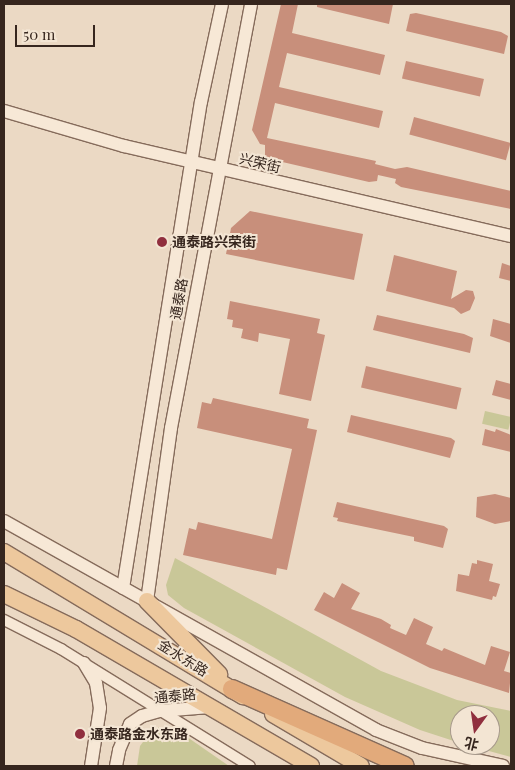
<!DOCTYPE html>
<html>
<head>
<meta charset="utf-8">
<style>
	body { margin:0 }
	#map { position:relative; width:515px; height:770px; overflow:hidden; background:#ebd9c4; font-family:"Playfair Display","Noto Sans SC",serif }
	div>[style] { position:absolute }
	.green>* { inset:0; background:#c9c798; transform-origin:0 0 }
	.building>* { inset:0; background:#c88f7b; transform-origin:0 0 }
	.roads { filter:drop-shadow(1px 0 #856b5b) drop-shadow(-1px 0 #856b5b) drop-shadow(0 1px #856b5b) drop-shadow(0 -1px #856b5b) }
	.minor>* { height:10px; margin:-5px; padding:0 5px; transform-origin:5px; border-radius:5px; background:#f7e8d6 }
	.tertiary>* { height:12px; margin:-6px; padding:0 6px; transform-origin:6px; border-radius:6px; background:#f7e8d6 }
	.primary>* { height:16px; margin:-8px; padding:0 8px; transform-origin:8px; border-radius:8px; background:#edc89d }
	.trunk>* { height:18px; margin:-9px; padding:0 9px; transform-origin:9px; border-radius:9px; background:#e2aa7b }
	.dots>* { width:14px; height:14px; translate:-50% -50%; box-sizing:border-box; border:2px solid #f3e5d3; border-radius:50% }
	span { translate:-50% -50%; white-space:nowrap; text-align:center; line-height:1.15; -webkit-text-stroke:4px #f3e5d3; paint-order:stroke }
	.street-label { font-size:14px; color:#36261e }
	.poi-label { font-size:14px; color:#36261e; font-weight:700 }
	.left { translate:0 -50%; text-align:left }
	.frame { position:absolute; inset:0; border:5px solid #36261e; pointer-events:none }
	.north { position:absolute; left:450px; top:705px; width:50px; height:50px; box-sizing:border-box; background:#f3e5d3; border:1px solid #a7998b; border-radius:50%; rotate:194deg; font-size:14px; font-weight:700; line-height:20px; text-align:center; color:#36261e }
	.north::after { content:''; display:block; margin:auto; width:18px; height:22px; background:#902f3e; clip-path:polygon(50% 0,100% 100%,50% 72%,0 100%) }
	.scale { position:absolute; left:15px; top:25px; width:80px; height:22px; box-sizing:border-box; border:2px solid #36261e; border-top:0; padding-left:6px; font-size:15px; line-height:18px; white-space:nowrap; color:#36261e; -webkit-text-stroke:4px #f3e5d3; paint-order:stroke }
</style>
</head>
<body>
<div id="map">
	<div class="green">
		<div style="left:485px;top:411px;width:27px;height:13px;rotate:13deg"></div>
		<div style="clip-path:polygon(175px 558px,381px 671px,457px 700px,511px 711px,511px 757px,467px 745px,490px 745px,490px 715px,460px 715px,460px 743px,420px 730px,345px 697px,184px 608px,168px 595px,166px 585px)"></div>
		<div style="clip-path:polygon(160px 727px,177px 730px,229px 766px,137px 766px,140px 746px,152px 730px)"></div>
	</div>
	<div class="building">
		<div style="clip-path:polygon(281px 4px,298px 4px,292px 33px,385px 55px,380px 75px,287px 53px,279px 87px,383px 111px,379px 128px,275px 103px,267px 138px,376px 161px,375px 164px,395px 169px,407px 167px,511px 191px,511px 209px,401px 187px,395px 183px,396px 179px,378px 175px,377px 181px,369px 182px,265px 158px,265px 145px,260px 144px,252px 130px)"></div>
		<div style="clip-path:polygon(317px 4px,393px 4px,389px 24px,317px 7px)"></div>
		<div style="clip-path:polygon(416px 13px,501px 32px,508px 36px,504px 54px,406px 31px,410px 14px)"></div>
		<div style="left:406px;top:61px;width:80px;height:18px;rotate:13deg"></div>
		<div style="left:414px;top:117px;width:100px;height:18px;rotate:15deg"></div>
		<div style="clip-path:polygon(250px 211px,363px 234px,354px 280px,226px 254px,231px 228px)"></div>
		<div style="clip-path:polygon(394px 255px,457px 271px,451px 299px,466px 290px,473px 291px,475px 298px,470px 310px,461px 314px,454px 308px,386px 291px)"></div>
		<div style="clip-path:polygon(502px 263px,511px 266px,511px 281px,499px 278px)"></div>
		<div style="clip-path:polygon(230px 301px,320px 319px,317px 333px,325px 335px,311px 401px,279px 394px,290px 339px,259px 333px,258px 342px,241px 338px,243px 329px,232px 327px,233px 320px,227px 319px)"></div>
		<div style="clip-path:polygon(377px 315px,464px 334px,473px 338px,470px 353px,373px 330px)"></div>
		<div style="clip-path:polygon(493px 319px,511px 324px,511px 343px,490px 336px)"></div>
		<div style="left:366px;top:366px;width:98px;height:22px;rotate:13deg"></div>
		<div style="clip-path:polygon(496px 380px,511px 384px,511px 400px,492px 395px)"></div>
		<div style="clip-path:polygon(213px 398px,309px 419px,307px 428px,317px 430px,287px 570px,277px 568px,276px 575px,183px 555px,189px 528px,196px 530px,198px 522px,272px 539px,292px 449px,197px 428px,202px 402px,211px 404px)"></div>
		<div style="clip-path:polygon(351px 415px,451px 438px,455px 441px,450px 458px,347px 432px)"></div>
		<div style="clip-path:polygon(485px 429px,495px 432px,496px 429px,511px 435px,511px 452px,482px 445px)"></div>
		<div style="clip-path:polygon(495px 494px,511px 498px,511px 521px,495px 524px,476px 517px,477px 497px)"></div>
		<div style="clip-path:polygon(337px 502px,444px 526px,448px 529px,443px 548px,414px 541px,414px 537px,337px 521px,338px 518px,333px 517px)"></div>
		<div style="clip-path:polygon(477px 560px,493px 564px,489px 581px,500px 584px,496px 597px,493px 596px,492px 600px,456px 591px,458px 574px,469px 576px,472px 563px,477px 564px)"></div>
		<div style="clip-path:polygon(342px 583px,360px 593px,351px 609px,381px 619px,391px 625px,390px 628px,406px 635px,414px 618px,433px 627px,426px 644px,442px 651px,444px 648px,485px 665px,491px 646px,510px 652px,504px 671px,511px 673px,509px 693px,430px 668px,314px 610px,324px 592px,334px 598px)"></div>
	</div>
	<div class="roads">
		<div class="minor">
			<div style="left:4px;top:620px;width:64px;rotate:27deg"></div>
			<div style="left:61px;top:649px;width:222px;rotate:31.8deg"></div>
		</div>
		<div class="tertiary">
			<div style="left:4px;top:111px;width:125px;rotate:16.3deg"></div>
			<div style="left:124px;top:146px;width:397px;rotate:13.1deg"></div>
			<div style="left:4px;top:521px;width:427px;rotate:29.3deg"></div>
			<div style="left:376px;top:730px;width:49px;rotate:21.4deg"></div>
			<div style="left:422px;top:748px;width:83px;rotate:12.5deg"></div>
			<div style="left:123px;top:588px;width:492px;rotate:-80.9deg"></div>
			<div style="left:201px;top:102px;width:100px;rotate:-77.9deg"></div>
			<div style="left:147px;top:601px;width:175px;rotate:-82.1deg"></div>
			<div style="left:171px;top:428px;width:431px;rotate:-79.3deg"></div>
			<div style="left:84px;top:663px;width:23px;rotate:59deg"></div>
			<div style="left:96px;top:683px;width:25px;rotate:81deg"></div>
			<div style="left:100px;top:708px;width:59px;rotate:98.8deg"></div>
			<div style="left:116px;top:766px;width:16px;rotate:-79deg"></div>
			<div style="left:119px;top:750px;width:28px;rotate:-67deg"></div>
			<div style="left:130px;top:724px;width:14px;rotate:-34deg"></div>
			<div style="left:142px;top:716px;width:19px;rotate:-16deg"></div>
			<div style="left:160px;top:711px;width:50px;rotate:-4.6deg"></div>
		</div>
		<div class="primary">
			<div style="left:4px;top:552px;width:279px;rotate:31.1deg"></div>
			<div style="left:4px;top:594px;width:80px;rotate:25.9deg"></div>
			<div style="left:76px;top:629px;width:272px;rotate:30.2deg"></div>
			<div style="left:147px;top:601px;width:103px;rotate:45.4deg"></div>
			<div style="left:273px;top:714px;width:102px;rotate:30.6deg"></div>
		</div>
		<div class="trunk">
			<div style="left:232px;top:689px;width:189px;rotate:24deg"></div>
		</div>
	</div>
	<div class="dots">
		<div style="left:162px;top:242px;background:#902f3e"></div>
		<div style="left:80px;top:734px;background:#902f3e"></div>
	</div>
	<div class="street-label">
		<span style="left:260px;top:163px;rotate:13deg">兴荣街</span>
		<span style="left:179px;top:299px;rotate:-80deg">通泰路</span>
		<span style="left:183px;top:658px;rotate:32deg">金水东路</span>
		<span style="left:175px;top:696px;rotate:-6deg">通泰路</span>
	</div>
	<div class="poi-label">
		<span class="left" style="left:172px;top:242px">通泰路兴荣街</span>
		<span class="left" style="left:90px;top:734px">通泰路金水东路</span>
	</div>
	<div class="frame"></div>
	<div class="north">北</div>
	<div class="scale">50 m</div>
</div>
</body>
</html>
